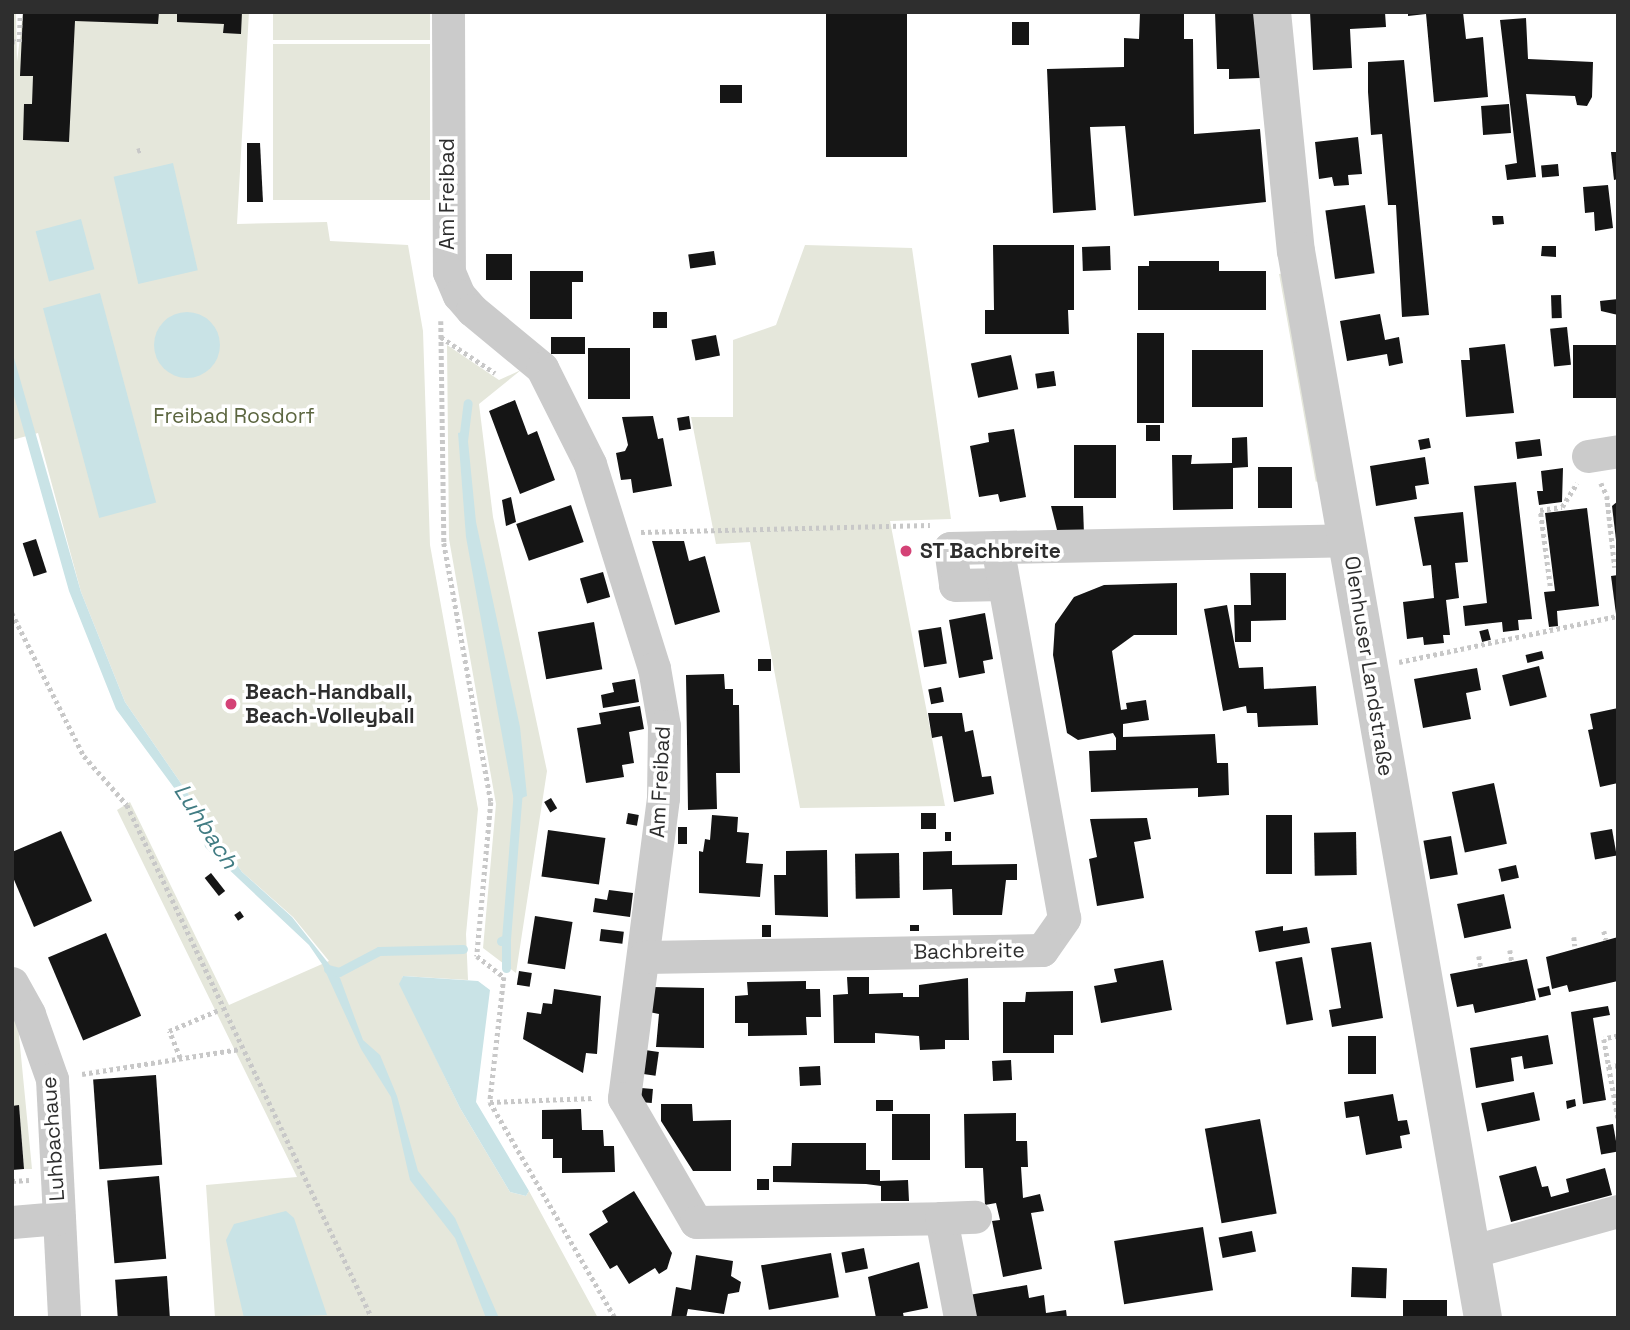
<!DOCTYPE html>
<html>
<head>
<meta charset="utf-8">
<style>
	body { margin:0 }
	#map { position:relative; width:1630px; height:1330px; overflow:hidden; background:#fff; font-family:"Space Grotesk",sans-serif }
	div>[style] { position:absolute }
	.green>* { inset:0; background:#e5e7db; transform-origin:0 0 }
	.water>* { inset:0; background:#c9e3e6; transform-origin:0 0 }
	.round { border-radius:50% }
	.stream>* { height:9px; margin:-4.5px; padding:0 4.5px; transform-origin:4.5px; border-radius:4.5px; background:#c9e3e6 }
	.building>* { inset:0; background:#151515; transform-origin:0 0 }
	.path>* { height:4.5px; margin-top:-2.25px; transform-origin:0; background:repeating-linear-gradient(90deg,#c8c8c8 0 3.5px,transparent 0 7px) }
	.minor>* { height:33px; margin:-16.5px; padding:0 16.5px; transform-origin:16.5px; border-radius:16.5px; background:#cbcbcb }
	.tertiary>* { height:38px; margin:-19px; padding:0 19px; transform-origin:19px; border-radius:19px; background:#cbcbcb }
	.dots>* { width:19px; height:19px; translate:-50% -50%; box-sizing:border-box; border:4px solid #fff; border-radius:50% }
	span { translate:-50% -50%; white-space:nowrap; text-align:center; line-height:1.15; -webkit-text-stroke:7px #fff; paint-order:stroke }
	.street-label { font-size:21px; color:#2e2e2e }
	.park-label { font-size:21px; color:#5c6640 }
	.poi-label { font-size:21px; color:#2e2e2e; font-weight:700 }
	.left { translate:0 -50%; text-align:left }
	.water-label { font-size:23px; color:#417c83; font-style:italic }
	.frame { position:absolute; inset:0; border:14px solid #2e2e2e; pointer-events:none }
</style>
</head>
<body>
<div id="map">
	<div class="green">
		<div style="clip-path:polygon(12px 12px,16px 12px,17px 62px,23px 12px,249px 12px,237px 224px,327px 222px,330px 241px,408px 245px,423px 331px,430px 545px,478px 809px,466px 934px,468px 980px,403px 976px,400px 984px,460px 1108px,510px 1192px,526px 1196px,529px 1191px,598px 1318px,215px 1318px,206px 1185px,297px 1177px,117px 810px,130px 802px,229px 1005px,329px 961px,293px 917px,242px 872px,125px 702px,81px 592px,38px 433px,12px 440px)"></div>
		<div style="left:273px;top:12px;width:157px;height:28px"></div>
		<div style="left:273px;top:44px;width:157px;height:156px"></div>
		<div style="clip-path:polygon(805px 245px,912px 248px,951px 519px,890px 521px,945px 806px,800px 808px,750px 542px,716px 544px,691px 417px,733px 417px,733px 340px,776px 325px)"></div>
		<div style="left:1285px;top:273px;width:211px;height:6px;rotate:80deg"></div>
		<div style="clip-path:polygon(447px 345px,499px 380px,521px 370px,479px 404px,493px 517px,547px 771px,516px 973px,483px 948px,496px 804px,449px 539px)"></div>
		<div style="clip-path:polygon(12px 1015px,18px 1025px,32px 1169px,24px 1169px,19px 1106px,12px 1106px)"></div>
	</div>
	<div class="water">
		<div style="left:173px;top:163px;width:110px;height:61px;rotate:77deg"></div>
		<div style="left:81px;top:219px;width:52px;height:47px;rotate:75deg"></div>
		<div style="left:100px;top:293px;width:217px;height:59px;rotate:75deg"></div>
		<div class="round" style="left:154px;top:312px;width:66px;height:66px"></div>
		<div style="clip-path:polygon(12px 351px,81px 592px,125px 702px,242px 872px,292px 917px,340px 978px,363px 1040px,380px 1055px,397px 1096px,418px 1171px,455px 1218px,499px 1318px,486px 1318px,455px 1238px,410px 1180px,391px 1097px,361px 1049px,322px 964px,309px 945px,205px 847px,200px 823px,116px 709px,69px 591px,12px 389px)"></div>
		<div style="clip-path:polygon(467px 431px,476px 522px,520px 727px,527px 796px,514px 801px,466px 537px,458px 433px)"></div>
		<div style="clip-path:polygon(403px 976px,478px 981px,490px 990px,476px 1102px,529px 1191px,526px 1196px,510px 1192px,460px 1108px,399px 984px)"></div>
		<div style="clip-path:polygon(286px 1211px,294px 1218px,327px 1315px,244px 1318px,226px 1240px,234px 1224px)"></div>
	</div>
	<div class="stream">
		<div style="left:463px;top:441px;width:38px;rotate:-83deg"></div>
		<div style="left:501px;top:941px;width:5px;rotate:-22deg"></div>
		<div style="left:506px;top:939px;width:150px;rotate:-85.4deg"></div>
		<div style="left:506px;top:968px;width:29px;rotate:-90deg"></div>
		<div style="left:328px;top:969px;width:11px;rotate:15deg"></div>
		<div style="left:339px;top:972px;width:45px;rotate:-27.7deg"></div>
		<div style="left:379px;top:951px;width:84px;rotate:-1.4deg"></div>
	</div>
	<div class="building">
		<div style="clip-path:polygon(23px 12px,159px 12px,158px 24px,75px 21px,69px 142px,23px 140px,24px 104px,32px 104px,33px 76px,20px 76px)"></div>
		<div style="clip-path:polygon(177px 12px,242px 12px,241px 34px,223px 33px,224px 24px,177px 22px)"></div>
		<div style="left:826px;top:12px;width:81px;height:145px"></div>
		<div style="clip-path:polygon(1140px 12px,1184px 12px,1184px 39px,1193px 39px,1194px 134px,1260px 129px,1266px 202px,1134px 216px,1125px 126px,1090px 127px,1096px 210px,1053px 213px,1047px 69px,1124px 67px,1124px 38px,1139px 39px)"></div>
		<div style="clip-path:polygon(1215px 12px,1257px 12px,1260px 78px,1229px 79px,1229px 69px,1217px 69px)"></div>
		<div style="clip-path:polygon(1310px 12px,1385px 12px,1386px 27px,1350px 29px,1352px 68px,1313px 70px)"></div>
		<div style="clip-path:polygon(1408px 12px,1463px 12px,1466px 39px,1483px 37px,1488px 97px,1434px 102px,1426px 14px,1408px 16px)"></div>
		<div style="clip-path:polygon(1526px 18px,1528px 59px,1593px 62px,1592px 97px,1587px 106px,1577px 105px,1575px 96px,1526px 94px,1536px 177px,1507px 180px,1505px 165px,1517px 163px,1500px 20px)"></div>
		<div style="left:1012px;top:22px;width:17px;height:23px"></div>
		<div style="clip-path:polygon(1404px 60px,1429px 315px,1402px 317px,1396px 205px,1388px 205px,1382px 134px,1371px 135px,1368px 92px,1368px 62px)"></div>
		<div style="left:720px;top:85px;width:22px;height:18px"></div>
		<div style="left:1509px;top:104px;width:29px;height:28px;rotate:86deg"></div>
		<div style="clip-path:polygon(1358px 137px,1362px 174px,1348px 175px,1349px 185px,1334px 186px,1332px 177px,1319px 179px,1315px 142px)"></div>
		<div style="clip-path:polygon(247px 143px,260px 143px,263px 202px,247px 202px)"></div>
		<div style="clip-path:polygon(1611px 152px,1618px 152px,1618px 179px,1614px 180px)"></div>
		<div style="left:1558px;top:164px;width:12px;height:17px;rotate:85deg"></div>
		<div style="clip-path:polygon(1608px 185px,1613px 228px,1595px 231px,1594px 212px,1585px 213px,1583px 187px)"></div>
		<div style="left:1365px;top:205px;width:69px;height:40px;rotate:82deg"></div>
		<div style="clip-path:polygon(1492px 216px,1503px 216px,1504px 224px,1493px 225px)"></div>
		<div style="clip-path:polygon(993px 245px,1074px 245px,1074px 310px,1068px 310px,1069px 334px,985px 334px,985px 310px,994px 310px)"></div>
		<div style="left:1110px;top:246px;width:24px;height:28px;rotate:88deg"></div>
		<div style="clip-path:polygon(1542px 246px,1556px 246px,1556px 257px,1541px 256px)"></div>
		<div style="left:714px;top:251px;width:14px;height:26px;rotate:82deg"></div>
		<div style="left:512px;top:254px;width:26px;height:26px;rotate:90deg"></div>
		<div style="clip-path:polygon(1149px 261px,1219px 261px,1219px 271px,1266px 271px,1266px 310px,1138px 310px,1138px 266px,1149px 266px)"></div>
		<div style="clip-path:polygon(530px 271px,583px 271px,583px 282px,572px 282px,572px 319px,530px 319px)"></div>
		<div style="left:1561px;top:295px;width:23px;height:10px;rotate:88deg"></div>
		<div style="clip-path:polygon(1618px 299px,1618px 315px,1601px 311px,1600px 301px)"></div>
		<div style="left:653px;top:312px;width:14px;height:16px"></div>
		<div style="clip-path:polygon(1380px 314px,1385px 340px,1399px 337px,1403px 363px,1389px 366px,1387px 354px,1347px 361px,1340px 321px)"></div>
		<div style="left:1567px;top:327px;width:38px;height:17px;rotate:84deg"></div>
		<div style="left:1137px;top:333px;width:27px;height:90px"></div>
		<div style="left:716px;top:335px;width:21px;height:25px;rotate:79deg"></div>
		<div style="left:551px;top:337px;width:34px;height:17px"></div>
		<div style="clip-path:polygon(1505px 344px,1514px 413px,1466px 417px,1461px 360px,1470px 360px,1469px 348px)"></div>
		<div style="left:1618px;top:345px;width:53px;height:45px;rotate:90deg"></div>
		<div style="left:588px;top:348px;width:42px;height:51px"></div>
		<div style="left:1192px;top:350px;width:71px;height:57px"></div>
		<div style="left:1011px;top:355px;width:35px;height:41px;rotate:78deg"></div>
		<div style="left:1054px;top:371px;width:15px;height:19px;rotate:82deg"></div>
		<div style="clip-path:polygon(515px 400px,528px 435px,537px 431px,555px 480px,520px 494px,489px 411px)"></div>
		<div style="clip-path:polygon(653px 416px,658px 439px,663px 438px,672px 486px,633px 493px,631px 479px,621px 480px,616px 453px,625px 451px,628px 445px,622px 417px)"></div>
		<div style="left:689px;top:416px;width:13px;height:12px;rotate:81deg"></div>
		<div style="left:1146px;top:425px;width:14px;height:16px"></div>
		<div style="clip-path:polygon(1014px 429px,1026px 497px,1000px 502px,998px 494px,979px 497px,970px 446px,989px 442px,988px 433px)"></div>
		<div style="clip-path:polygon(1247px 437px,1248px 467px,1233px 468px,1233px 509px,1173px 510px,1172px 455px,1192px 455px,1191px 464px,1232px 463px,1232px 438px)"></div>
		<div style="left:1429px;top:438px;width:10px;height:11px;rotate:79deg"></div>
		<div style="left:1540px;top:439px;width:17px;height:25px;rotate:83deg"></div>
		<div style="left:1074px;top:445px;width:42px;height:53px"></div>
		<div style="clip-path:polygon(1425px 457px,1429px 484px,1415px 486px,1417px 499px,1376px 506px,1370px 466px)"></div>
		<div style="left:1258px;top:467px;width:34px;height:41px"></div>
		<div style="clip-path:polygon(1563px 468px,1562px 502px,1539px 505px,1537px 491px,1543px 491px,1541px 471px)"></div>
		<div style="clip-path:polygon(1516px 482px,1532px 619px,1518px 620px,1519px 630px,1503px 632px,1502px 622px,1465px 626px,1463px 606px,1487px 603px,1474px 486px)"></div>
		<div style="clip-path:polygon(511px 497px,516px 522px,506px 526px,502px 500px)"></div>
		<div style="clip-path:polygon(1618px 501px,1618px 540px,1616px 540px,1612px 506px)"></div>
		<div style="left:571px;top:505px;width:39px;height:58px;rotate:71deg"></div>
		<div style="clip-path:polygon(1051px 506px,1083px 506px,1084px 534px,1058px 534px)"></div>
		<div style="clip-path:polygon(1587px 508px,1599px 606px,1557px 611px,1558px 626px,1549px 627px,1544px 592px,1555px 591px,1545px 513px)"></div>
		<div style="clip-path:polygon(1463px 512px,1468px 562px,1455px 563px,1459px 598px,1446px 600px,1450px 635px,1443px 635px,1444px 643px,1424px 645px,1423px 637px,1407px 639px,1403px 602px,1434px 598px,1431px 565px,1423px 566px,1414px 517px)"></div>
		<div style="left:36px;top:539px;width:35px;height:14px;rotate:72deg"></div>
		<div style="clip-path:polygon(652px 541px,684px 541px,689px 561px,705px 556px,720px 612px,675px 625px)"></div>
		<div style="clip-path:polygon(910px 544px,911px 557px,902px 557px,902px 545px)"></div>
		<div style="left:603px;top:572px;width:26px;height:24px;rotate:74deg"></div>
		<div style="clip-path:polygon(1250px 573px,1286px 573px,1286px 620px,1251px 621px,1251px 642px,1235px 642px,1234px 605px,1251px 605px)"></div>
		<div style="clip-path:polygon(1618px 575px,1618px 614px,1616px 614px,1611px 576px)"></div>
		<div style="clip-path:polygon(1177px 583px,1177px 635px,1134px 635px,1112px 651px,1121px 710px,1127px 709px,1126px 703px,1146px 700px,1149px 720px,1123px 724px,1123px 737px,1215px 734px,1217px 763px,1228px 763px,1229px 795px,1198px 797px,1198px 788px,1091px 792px,1089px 751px,1116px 750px,1116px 738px,1113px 733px,1078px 740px,1067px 733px,1053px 655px,1055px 624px,1074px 597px,1104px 585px)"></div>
		<div style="clip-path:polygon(1227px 605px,1239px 668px,1263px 667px,1264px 689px,1316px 686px,1318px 725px,1258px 727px,1257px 713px,1247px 713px,1246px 706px,1223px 711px,1204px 609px)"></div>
		<div style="clip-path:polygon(985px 613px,993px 659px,983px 661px,985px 673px,959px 678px,949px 620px)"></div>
		<div style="left:594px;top:622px;width:48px;height:57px;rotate:80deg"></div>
		<div style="left:941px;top:627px;width:37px;height:23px;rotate:81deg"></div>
		<div style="left:1488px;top:629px;width:11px;height:9px;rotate:75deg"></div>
		<div style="left:1542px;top:651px;width:8px;height:17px;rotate:76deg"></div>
		<div style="left:758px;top:659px;width:13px;height:12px"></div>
		<div style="left:1539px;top:666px;width:32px;height:38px;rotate:76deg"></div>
		<div style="clip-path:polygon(1477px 668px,1481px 690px,1466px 693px,1471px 719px,1423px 728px,1414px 679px)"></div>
		<div style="clip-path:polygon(724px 674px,725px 689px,733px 689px,733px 705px,739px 705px,740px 773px,716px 773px,717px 809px,688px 810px,686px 675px)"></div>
		<div style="clip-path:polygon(635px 679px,639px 702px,603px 708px,601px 695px,614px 692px,612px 683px)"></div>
		<div style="left:941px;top:687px;width:15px;height:13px;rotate:79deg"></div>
		<div style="clip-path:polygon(640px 706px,644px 729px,629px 732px,634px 763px,622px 765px,624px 777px,586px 783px,577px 728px,601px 724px,599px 713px)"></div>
		<div style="clip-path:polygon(1618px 708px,1618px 783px,1600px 787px,1588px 730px,1593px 729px,1590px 714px)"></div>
		<div style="clip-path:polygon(928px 713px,962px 713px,965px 732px,973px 730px,982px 777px,991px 776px,994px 794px,954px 802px,942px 736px,932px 738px)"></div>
		<div style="left:1494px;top:783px;width:62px;height:43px;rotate:78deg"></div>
		<div style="left:551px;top:798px;width:12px;height:8px;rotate:59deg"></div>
		<div style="left:628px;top:813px;width:11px;height:11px;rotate:10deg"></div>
		<div style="left:921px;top:813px;width:15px;height:16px"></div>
		<div style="clip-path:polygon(712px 815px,738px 817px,737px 832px,749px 833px,746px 863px,763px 864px,760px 897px,699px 893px,699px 851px,703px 852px,705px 839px,710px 840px)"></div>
		<div style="left:1266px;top:815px;width:26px;height:59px"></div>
		<div style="clip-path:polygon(1147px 818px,1151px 839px,1134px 842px,1144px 898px,1097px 906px,1089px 859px,1097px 857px,1090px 819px)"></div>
		<div style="left:678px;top:827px;width:9px;height:17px"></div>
		<div style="left:1612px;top:829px;width:27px;height:22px;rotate:80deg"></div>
		<div style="left:548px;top:830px;width:58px;height:47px;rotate:8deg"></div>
		<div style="clip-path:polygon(61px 831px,92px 901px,34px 927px,12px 875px,12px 852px)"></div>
		<div style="left:951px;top:832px;width:9px;height:6px;rotate:90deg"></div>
		<div style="left:1356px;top:832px;width:43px;height:42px;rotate:89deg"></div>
		<div style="left:1451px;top:836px;width:39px;height:28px;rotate:80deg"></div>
		<div style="clip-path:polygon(827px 850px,828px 917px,775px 915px,774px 875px,786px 875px,786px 851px)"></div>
		<div style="clip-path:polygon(952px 851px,952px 865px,1017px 864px,1017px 880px,1006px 880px,1002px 915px,953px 915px,952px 889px,923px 890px,923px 852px)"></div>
		<div style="left:899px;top:853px;width:45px;height:44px;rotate:89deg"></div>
		<div style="left:1516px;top:865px;width:13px;height:18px;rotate:77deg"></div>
		<div style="left:211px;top:873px;width:23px;height:8px;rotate:52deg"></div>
		<div style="clip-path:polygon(609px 890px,633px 893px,630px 917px,593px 912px,595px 898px,607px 900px)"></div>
		<div style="left:1504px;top:894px;width:35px;height:48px;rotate:78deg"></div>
		<div style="left:240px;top:911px;width:7px;height:7px;rotate:56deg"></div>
		<div style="left:535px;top:916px;width:38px;height:48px;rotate:9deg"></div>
		<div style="left:762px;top:925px;width:9px;height:12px"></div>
		<div style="left:910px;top:925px;width:9px;height:6px"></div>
		<div style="clip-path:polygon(1283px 926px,1283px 931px,1307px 927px,1310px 943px,1259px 952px,1255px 931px)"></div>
		<div style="left:601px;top:929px;width:23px;height:12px;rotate:7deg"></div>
		<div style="left:106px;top:933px;width:90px;height:63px;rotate:67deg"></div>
		<div style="clip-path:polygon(1618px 937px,1618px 981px,1569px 992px,1567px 985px,1552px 989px,1546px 957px)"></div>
		<div style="clip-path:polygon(1371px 942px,1383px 1018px,1332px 1027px,1329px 1010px,1341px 1008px,1331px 948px)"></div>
		<div style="left:1302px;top:957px;width:64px;height:27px;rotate:80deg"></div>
		<div style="clip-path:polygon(1527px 959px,1536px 1000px,1475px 1013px,1473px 1004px,1457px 1007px,1450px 974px)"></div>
		<div style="clip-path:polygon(1163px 960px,1172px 1010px,1101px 1023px,1094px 986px,1117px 982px,1114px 969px)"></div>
		<div style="left:519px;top:971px;width:13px;height:14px;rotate:9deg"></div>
		<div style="clip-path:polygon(847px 977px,869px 977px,869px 994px,903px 993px,903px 997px,919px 997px,919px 985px,968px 978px,969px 1040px,945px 1040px,945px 1049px,920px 1050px,919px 1036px,875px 1033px,875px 1043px,834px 1043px,833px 995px,848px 994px)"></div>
		<div style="clip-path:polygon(806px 981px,806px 989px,820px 989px,821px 1017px,806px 1017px,807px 1035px,748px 1036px,748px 1023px,735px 1023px,735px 996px,748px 995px,747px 982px)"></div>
		<div style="left:1549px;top:986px;width:9px;height:12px;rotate:77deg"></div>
		<div style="clip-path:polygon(652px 987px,704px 988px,704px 1048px,656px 1047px,659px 1014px,649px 1012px)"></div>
		<div style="clip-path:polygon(554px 989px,601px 996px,597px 1054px,586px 1053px,583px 1073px,523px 1039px,527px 1012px,541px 1014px,543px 1003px,552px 1004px)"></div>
		<div style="clip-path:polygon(1073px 991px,1073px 1035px,1054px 1035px,1054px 1053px,1003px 1053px,1003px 1002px,1025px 1002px,1026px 992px)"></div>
		<div style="clip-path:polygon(1608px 1006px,1610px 1015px,1593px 1018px,1606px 1100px,1583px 1104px,1571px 1012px)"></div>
		<div style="clip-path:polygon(1548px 1035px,1553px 1064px,1524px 1069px,1522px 1056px,1511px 1058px,1514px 1081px,1476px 1088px,1470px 1048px)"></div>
		<div style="left:1348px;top:1036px;width:28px;height:38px"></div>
		<div style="left:645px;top:1050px;width:14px;height:24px;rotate:8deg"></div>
		<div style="left:1011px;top:1060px;width:20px;height:19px;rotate:87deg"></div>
		<div style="left:820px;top:1066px;width:19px;height:21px;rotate:87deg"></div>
		<div style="left:156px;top:1075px;width:90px;height:63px;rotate:86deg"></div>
		<div style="left:641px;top:1088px;width:12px;height:14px;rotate:5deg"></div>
		<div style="left:1534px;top:1092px;width:29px;height:54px;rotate:78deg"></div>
		<div style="clip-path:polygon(1393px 1094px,1398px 1121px,1407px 1120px,1410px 1134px,1400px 1136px,1402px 1148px,1366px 1155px,1359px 1116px,1346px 1118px,1344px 1102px)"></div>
		<div style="clip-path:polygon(1575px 1099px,1576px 1106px,1567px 1109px,1566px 1101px)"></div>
		<div style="left:876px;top:1100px;width:17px;height:11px"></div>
		<div style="clip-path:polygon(661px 1104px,692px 1104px,693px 1121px,731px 1120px,731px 1171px,693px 1171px,661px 1121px)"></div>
		<div style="clip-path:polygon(19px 1105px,24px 1169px,12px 1170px,12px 1106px)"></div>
		<div style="clip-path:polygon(581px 1109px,582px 1130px,603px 1130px,604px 1146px,614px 1146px,615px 1172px,562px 1173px,562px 1158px,553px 1158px,553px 1139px,542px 1139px,542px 1110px)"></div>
		<div style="clip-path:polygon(1016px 1113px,1016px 1141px,1027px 1141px,1028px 1167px,1021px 1167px,1023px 1198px,1040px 1194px,1044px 1211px,1031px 1213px,1042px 1269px,1003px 1277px,992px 1221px,1000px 1220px,996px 1203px,985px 1205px,983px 1168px,965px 1168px,964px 1114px)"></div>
		<div style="left:892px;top:1114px;width:38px;height:46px"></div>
		<div style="left:1260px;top:1119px;width:96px;height:56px;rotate:80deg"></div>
		<div style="left:1613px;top:1124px;width:28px;height:17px;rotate:80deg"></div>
		<div style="clip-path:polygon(792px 1143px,866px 1143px,866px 1170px,880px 1170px,880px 1181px,908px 1180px,909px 1201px,881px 1201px,881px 1186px,866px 1184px,773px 1182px,773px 1166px,791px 1166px)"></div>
		<div style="clip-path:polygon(1536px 1166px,1542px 1187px,1548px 1186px,1551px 1197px,1569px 1192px,1566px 1179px,1605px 1168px,1612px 1195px,1511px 1222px,1499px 1176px)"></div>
		<div style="left:159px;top:1176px;width:83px;height:52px;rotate:85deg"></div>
		<div style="left:757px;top:1179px;width:12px;height:11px"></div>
		<div style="clip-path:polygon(634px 1191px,672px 1253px,667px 1269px,659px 1274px,655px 1268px,629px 1284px,617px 1265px,610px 1269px,589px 1234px,608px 1222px,602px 1211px)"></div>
		<div style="left:1203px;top:1227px;width:64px;height:90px;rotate:81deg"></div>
		<div style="left:1252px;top:1231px;width:21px;height:34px;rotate:79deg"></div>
		<div style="left:864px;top:1248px;width:21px;height:23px;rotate:79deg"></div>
		<div style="left:831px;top:1253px;width:45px;height:71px;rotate:80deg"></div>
		<div style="clip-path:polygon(696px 1255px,733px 1261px,731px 1276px,741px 1282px,739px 1292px,728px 1294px,724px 1314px,688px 1309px,686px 1318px,671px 1318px,676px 1287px,691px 1290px)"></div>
		<div style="clip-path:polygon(919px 1262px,928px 1308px,903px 1313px,904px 1318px,876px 1318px,868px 1277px)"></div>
		<div style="left:1352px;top:1267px;width:35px;height:30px;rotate:2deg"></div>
		<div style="left:167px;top:1276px;width:42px;height:52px;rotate:86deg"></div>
		<div style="clip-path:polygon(1027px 1285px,1029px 1298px,1044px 1295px,1046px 1313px,1066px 1310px,1067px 1318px,973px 1318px,969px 1295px)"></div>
		<div style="left:1403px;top:1300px;width:44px;height:18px"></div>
	</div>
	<div class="path">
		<div style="left:12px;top:41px;width:7px;rotate:8deg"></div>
		<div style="left:19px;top:42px;width:30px;rotate:-88deg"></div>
		<div style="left:137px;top:151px;width:6px;rotate:-18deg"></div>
		<div style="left:441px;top:321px;width:222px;rotate:89.2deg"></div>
		<div style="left:444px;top:543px;width:263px;rotate:79.7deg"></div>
		<div style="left:491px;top:802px;width:155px;rotate:95.2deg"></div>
		<div style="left:477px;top:956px;width:34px;rotate:38deg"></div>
		<div style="left:504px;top:977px;width:126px;rotate:96.4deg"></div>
		<div style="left:490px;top:1102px;width:250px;rotate:59.9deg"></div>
		<div style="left:441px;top:337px;width:65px;rotate:33.7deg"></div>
		<div style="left:1601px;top:483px;width:14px;rotate:65deg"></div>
		<div style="left:1607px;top:496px;width:72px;rotate:83.7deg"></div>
		<div style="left:641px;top:532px;width:289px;rotate:-1.4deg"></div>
		<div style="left:1550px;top:586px;width:77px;rotate:-97.5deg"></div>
		<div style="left:1540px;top:510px;width:22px;rotate:-8deg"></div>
		<div style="left:1562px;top:507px;width:28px;rotate:-58deg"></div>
		<div style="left:12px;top:613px;width:160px;rotate:63.3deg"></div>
		<div style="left:84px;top:756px;width:65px;rotate:48.7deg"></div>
		<div style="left:127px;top:805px;width:569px;rotate:64.47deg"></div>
		<div style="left:1399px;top:662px;width:224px;rotate:-11.9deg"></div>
		<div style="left:1604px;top:931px;width:9px;rotate:77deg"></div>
		<div style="left:1574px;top:937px;width:9px;rotate:84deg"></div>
		<div style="left:1510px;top:950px;width:12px;rotate:81deg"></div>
		<div style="left:1479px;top:956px;width:12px;rotate:81deg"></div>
		<div style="left:1618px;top:1036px;width:14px;rotate:168deg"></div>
		<div style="left:1604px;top:1039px;width:80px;rotate:80deg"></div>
		<div style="left:180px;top:1058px;width:29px;rotate:-112deg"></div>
		<div style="left:169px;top:1031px;width:56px;rotate:-22.9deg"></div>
		<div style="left:1608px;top:1067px;width:10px;rotate:-11deg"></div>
		<div style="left:82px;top:1074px;width:160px;rotate:-9deg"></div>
		<div style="left:490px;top:1102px;width:104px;rotate:-2.2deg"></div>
		<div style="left:12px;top:1181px;width:17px;rotate:-3deg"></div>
	</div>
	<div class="minor">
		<div style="left:448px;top:12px;width:260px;rotate:89.8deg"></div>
		<div style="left:449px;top:272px;width:25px;rotate:67deg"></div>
		<div style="left:459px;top:295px;width:20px;rotate:49deg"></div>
		<div style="left:472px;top:310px;width:91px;rotate:39.6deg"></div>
		<div style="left:542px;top:368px;width:107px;rotate:63.4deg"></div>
		<div style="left:590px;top:464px;width:214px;rotate:72.6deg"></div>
		<div style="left:654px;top:668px;width:59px;rotate:80.2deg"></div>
		<div style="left:664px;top:726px;width:72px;rotate:90.8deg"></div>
		<div style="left:663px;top:798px;width:303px;rotate:97.4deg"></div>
		<div style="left:624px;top:1098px;width:143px;rotate:59.9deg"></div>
		<div style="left:696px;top:1222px;width:245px;rotate:-0.9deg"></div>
		<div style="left:941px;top:1218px;width:102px;rotate:79.2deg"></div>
		<div style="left:1588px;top:456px;width:30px;rotate:-9deg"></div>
		<div style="left:997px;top:547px;width:47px;rotate:178.8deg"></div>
		<div style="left:950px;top:548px;width:37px;rotate:82deg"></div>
		<div style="left:955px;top:585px;width:48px;rotate:-1.2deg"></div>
		<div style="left:644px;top:957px;width:398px;rotate:-1deg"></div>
		<div style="left:1042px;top:950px;width:39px;rotate:-55deg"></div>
		<div style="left:1064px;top:918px;width:377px;rotate:-100.2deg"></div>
		<div style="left:997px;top:547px;width:351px;rotate:-1.1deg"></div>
		<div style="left:12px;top:983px;width:35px;rotate:61deg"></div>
		<div style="left:29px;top:1014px;width:69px;rotate:70.5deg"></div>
		<div style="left:52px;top:1079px;width:239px;rotate:87.1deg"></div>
		<div style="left:941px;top:1218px;width:34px;rotate:-2deg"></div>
		<div style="left:12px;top:1222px;width:47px;rotate:-4.9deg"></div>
		<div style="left:1470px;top:1252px;width:154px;rotate:-15.5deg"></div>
	</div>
	<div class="tertiary">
		<div style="left:1272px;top:12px;width:240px;rotate:84.3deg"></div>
		<div style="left:1296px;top:251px;width:1083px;rotate:80.06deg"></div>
	</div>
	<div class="dots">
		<div style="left:906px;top:551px;background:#d44276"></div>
		<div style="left:231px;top:704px;background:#d44276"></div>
	</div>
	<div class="street-label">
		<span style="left:447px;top:194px;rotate:-90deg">Am Freibad</span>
		<span style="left:1369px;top:666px;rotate:81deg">Olenhuser Landstraße</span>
		<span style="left:660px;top:782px;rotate:-87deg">Am Freibad</span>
		<span style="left:969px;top:951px;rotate:-1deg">Bachbreite</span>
		<span style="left:53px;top:1139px;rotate:-94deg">Luhbachaue</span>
	</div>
	<div class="park-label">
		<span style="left:234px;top:416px">Freibad Rosdorf</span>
	</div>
	<div class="poi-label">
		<span class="left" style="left:920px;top:551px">ST Bachbreite</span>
		<span class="left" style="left:245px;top:704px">Beach-Handball,<br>Beach-Volleyball</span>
	</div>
	<div class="water-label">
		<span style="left:206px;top:826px;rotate:57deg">Luhbach</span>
	</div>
	<div class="frame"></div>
</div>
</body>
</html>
